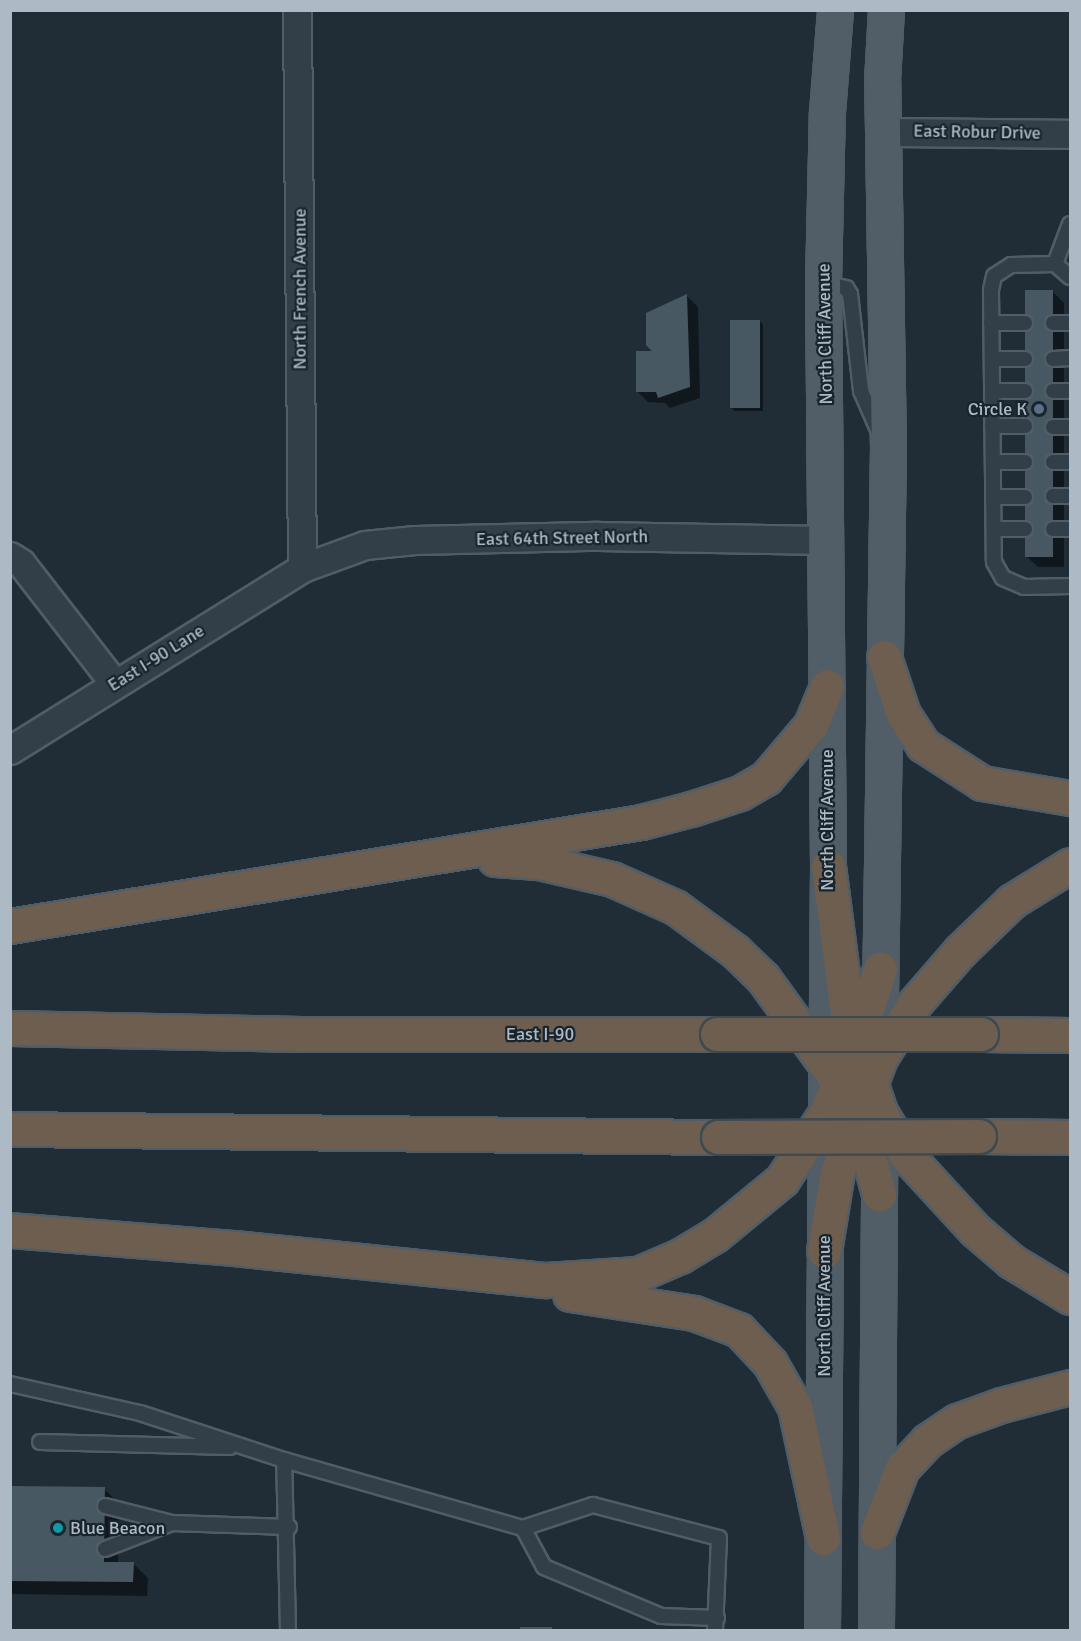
<!DOCTYPE html>
<html>
<head>
<meta charset="utf-8">
<style>
	body { margin:0 }
	#map { position:relative; width:1081px; height:1641px; overflow:hidden; background:#202d37; font-family:Signika,sans-serif }
	div>[style] { position:absolute }
	.shadow>* { inset:0; background:#0007 }
	.building>* { inset:0; background:#485863; transform-origin:0 0 }
	.roads { filter:drop-shadow(2px 0 #515d66) drop-shadow(-2px 0 #515d66) drop-shadow(0 2px #515d66) drop-shadow(0 -2px #515d66) }
	.service>* { height:14px; margin:-7px; padding:0 7px; transform-origin:7px; border-radius:7px; background:#333f48 }
	.minor>* { height:27px; margin:-13.5px; padding:0 13.5px; transform-origin:13.5px; border-radius:13.5px; background:#333f48 }
	.primary>* { height:33px; margin:-16.5px; padding:0 16.5px; transform-origin:16.5px; border-radius:16.5px; background:#515e68 }
	.motorway>* { height:33px; margin:-16.5px; padding:0 16.5px; transform-origin:16.5px; border-radius:16.5px; background:#6e5e50 }
	.bridges { filter:drop-shadow(2px 0 #3e4a52) drop-shadow(-2px 0 #3e4a52) drop-shadow(0 2px #3e4a52) drop-shadow(0 -2px #3e4a52) }
	.motorway-bridge>* { height:33px; margin:-16.5px; padding:0 16.5px; transform-origin:16.5px; border-radius:16.5px; background:#6e5e50 }
	.dots>* { width:16px; height:16px; translate:-50% -50%; box-sizing:border-box; border:3px solid #19242c; border-radius:50% }
	span { translate:-50% -50%; white-space:nowrap; text-align:center; line-height:1.15; -webkit-text-stroke:4.5px #19242c; paint-order:stroke }
	.street-label { font-size:18px; color:#adbac5 }
	.poi-label { font-size:18px; color:#adbac5 }
	.right { translate:-100% -50%; text-align:right }
	.left { translate:0 -50%; text-align:left }
	.frame { position:absolute; inset:0; border:12px solid #adbac5; pointer-events:none }
</style>
</head>
<body>
<div id="map">
	<div class="shadow">
		<div style="clip-path:polygon(1053px 292px,1064px 303px,1064px 567px,1038px 567px,1026px 556px)"></div>
		<div style="clip-path:polygon(687px 296px,698px 307px,700px 398px,670px 408px,665px 403px,648px 402px,637px 391px)"></div>
		<div style="clip-path:polygon(760px 321px,763px 325px,763px 411px,734px 411px,731px 407px)"></div>
		<div style="clip-path:polygon(10px 1488px,104px 1489px,119px 1503px,118px 1563px,133px 1563px,148px 1578px,147px 1596px,10px 1594px)"></div>
	</div>
	<div class="building">
		<div style="left:1025px;top:290px;width:28px;height:267px"></div>
		<div style="clip-path:polygon(687px 294px,690px 387px,658px 398px,656px 392px,636px 392px,636px 351px,652px 351px,646px 345px,646px 313px)"></div>
		<div style="left:730px;top:320px;width:30px;height:88px"></div>
		<div style="clip-path:polygon(10px 1486px,105px 1487px,104px 1562px,134px 1562px,133px 1582px,10px 1581px)"></div>
		<div style="left:520px;top:1627px;width:32px;height:3px"></div>
	</div>
	<div class="roads">
		<div class="service">
			<div style="left:1070px;top:224px;width:43px;rotate:110.6deg"></div>
			<div style="left:1055px;top:264px;width:44px;rotate:178.7deg"></div>
			<div style="left:1011px;top:265px;width:20px;rotate:147deg"></div>
			<div style="left:994px;top:276px;width:14px;rotate:102deg"></div>
			<div style="left:991px;top:290px;width:272px;rotate:89.4deg"></div>
			<div style="left:994px;top:562px;width:18px;rotate:61deg"></div>
			<div style="left:1003px;top:578px;width:23px;rotate:23deg"></div>
			<div style="left:1024px;top:587px;width:46px;rotate:-1.2deg"></div>
			<div style="left:1055px;top:264px;width:20px;rotate:41deg"></div>
			<div style="left:823px;top:283px;width:24px;rotate:12deg"></div>
			<div style="left:846px;top:288px;width:7px;rotate:56deg"></div>
			<div style="left:850px;top:294px;width:98px;rotate:83.5deg"></div>
			<div style="left:861px;top:391px;width:45px;rotate:66.3deg"></div>
			<div style="left:991px;top:323px;width:34px"></div>
			<div style="left:1053px;top:323px;width:17px"></div>
			<div style="left:992px;top:359px;width:33px"></div>
			<div style="left:1053px;top:359px;width:17px;rotate:-3deg"></div>
			<div style="left:992px;top:391px;width:33px"></div>
			<div style="left:1053px;top:391px;width:17px"></div>
			<div style="left:992px;top:426px;width:33px"></div>
			<div style="left:1053px;top:427px;width:17px"></div>
			<div style="left:993px;top:462px;width:32px"></div>
			<div style="left:1053px;top:462px;width:17px"></div>
			<div style="left:1053px;top:496px;width:17px"></div>
			<div style="left:993px;top:497px;width:32px"></div>
			<div style="left:994px;top:529px;width:31px"></div>
			<div style="left:1053px;top:529px;width:17px"></div>
			<div style="left:10px;top:1384px;width:133px;rotate:12.6deg"></div>
			<div style="left:140px;top:1413px;width:151px;rotate:18.1deg"></div>
			<div style="left:40px;top:1442px;width:190px;rotate:1.5deg"></div>
			<div style="left:105px;top:1506px;width:69px;rotate:14.2deg"></div>
			<div style="left:172px;top:1523px;width:117px;rotate:2deg"></div>
			<div style="left:523px;top:1528px;width:44px;rotate:61.7deg"></div>
			<div style="left:544px;top:1567px;width:127px;rotate:22.7deg"></div>
			<div style="left:661px;top:1616px;width:56px;rotate:2deg"></div>
			<div style="left:105px;top:1549px;width:72px;rotate:-21.2deg"></div>
			<div style="left:288px;top:1630px;width:170px;rotate:-91.3deg"></div>
			<div style="left:284px;top:1460px;width:248px;rotate:15.9deg"></div>
			<div style="left:523px;top:1528px;width:74px;rotate:-18.2deg"></div>
			<div style="left:593px;top:1505px;width:130px;rotate:14.7deg"></div>
			<div style="left:719px;top:1538px;width:92px;rotate:92.5deg"></div>
		</div>
		<div class="minor">
			<div style="left:297px;top:10px;width:558px;rotate:89.49deg"></div>
			<div style="left:883px;top:132px;width:187px;rotate:0.6deg"></div>
			<div style="left:10px;top:556px;width:13px;rotate:32deg"></div>
			<div style="left:21px;top:563px;width:152px;rotate:52.2deg"></div>
			<div style="left:10px;top:750px;width:344px;rotate:-31.9deg"></div>
			<div style="left:302px;top:568px;width:67px;rotate:-20.1deg"></div>
			<div style="left:365px;top:545px;width:50px;rotate:-5.7deg"></div>
			<div style="left:415px;top:540px;width:183px;rotate:-1.3deg"></div>
			<div style="left:598px;top:536px;width:228px;rotate:1deg"></div>
		</div>
		<div class="primary">
			<div style="left:880px;top:999px;width:549px;rotate:-89.17deg"></div>
			<div style="left:888px;top:450px;width:369px;rotate:-90.9deg"></div>
			<div style="left:882px;top:81px;width:71px;rotate:-86.8deg"></div>
			<div style="left:822px;top:1630px;width:764px;rotate:-89.55deg"></div>
			<div style="left:828px;top:866px;width:583px;rotate:-90.49deg"></div>
			<div style="left:823px;top:283px;width:171px;rotate:-88.7deg"></div>
			<div style="left:827px;top:112px;width:102px;rotate:-85.5deg"></div>
			<div style="left:876px;top:1630px;width:466px;rotate:-89.6deg"></div>
		</div>
		<div class="motorway">
			<div style="left:884px;top:657px;width:60px;rotate:71.6deg"></div>
			<div style="left:903px;top:714px;width:37px;rotate:57deg"></div>
			<div style="left:923px;top:745px;width:70px;rotate:32.8deg"></div>
			<div style="left:982px;top:783px;width:89px;rotate:9.7deg"></div>
			<div style="left:495px;top:859px;width:43px;rotate:4deg"></div>
			<div style="left:538px;top:862px;width:76px;rotate:12.9deg"></div>
			<div style="left:612px;top:879px;width:69px;rotate:24deg"></div>
			<div style="left:675px;top:907px;width:74px;rotate:36.3deg"></div>
			<div style="left:735px;top:951px;width:39px;rotate:44deg"></div>
			<div style="left:763px;top:978px;width:130px;rotate:54.1deg"></div>
			<div style="left:839px;top:1083px;width:38px;rotate:60deg"></div>
			<div style="left:858px;top:1116px;width:81px;rotate:74.9deg"></div>
			<div style="left:828px;top:866px;width:147px;rotate:82.6deg"></div>
			<div style="left:847px;top:1012px;width:105px;rotate:71.7deg"></div>
			<div style="left:880px;top:1112px;width:50px;rotate:58.8deg"></div>
			<div style="left:906px;top:1155px;width:102px;rotate:47.4deg"></div>
			<div style="left:975px;top:1230px;width:48px;rotate:40.7deg"></div>
			<div style="left:1011px;top:1261px;width:69px;rotate:31.4deg"></div>
			<div style="left:10px;top:926px;width:640px;rotate:-9.36deg"></div>
			<div style="left:641px;top:822px;width:52px;rotate:-14.6deg"></div>
			<div style="left:691px;top:809px;width:52px;rotate:-18.1deg"></div>
			<div style="left:740px;top:793px;width:30px;rotate:-30deg"></div>
			<div style="left:766px;top:778px;width:70px;rotate:-49.7deg"></div>
			<div style="left:811px;top:725px;width:42px;rotate:-67.7deg"></div>
			<div style="left:10px;top:1028px;width:291px;rotate:1.2deg"></div>
			<div style="left:301px;top:1034px;width:416px"></div>
			<div style="left:981px;top:1034px;width:89px;rotate:0.6deg"></div>
			<div style="left:10px;top:1129px;width:708px;rotate:0.65deg"></div>
			<div style="left:979px;top:1136px;width:91px;rotate:0.6deg"></div>
			<div style="left:10px;top:1230px;width:225px;rotate:4.6deg"></div>
			<div style="left:234px;top:1248px;width:314px;rotate:5.9deg"></div>
			<div style="left:546px;top:1280px;width:92px;rotate:-3.7deg"></div>
			<div style="left:638px;top:1274px;width:46px;rotate:-23.2deg"></div>
			<div style="left:680px;top:1256px;width:41px;rotate:-31deg"></div>
			<div style="left:715px;top:1235px;width:87px;rotate:-39.4deg"></div>
			<div style="left:782px;top:1180px;width:79px;rotate:-56.9deg"></div>
			<div style="left:825px;top:1114px;width:77px;rotate:-66.1deg"></div>
			<div style="left:856px;top:1044px;width:79px;rotate:-72.3deg"></div>
			<div style="left:824px;top:1251px;width:80px;rotate:-80.7deg"></div>
			<div style="left:837px;top:1172px;width:122px;rotate:-69.3deg"></div>
			<div style="left:880px;top:1058px;width:64px;rotate:-57.8deg"></div>
			<div style="left:914px;top:1004px;width:70px;rotate:-49deg"></div>
			<div style="left:960px;top:951px;width:72px;rotate:-43.9deg"></div>
			<div style="left:1012px;top:901px;width:68px;rotate:-31.8deg"></div>
			<div style="left:570px;top:1294px;width:125px;rotate:8.7deg"></div>
			<div style="left:694px;top:1313px;width:48px;rotate:20.7deg"></div>
			<div style="left:739px;top:1330px;width:45px;rotate:46.8deg"></div>
			<div style="left:770px;top:1363px;width:51px;rotate:60.4deg"></div>
			<div style="left:795px;top:1407px;width:134px;rotate:77.9deg"></div>
			<div style="left:877px;top:1532px;width:69px;rotate:-68.7deg"></div>
			<div style="left:902px;top:1468px;width:37px;rotate:-47deg"></div>
			<div style="left:927px;top:1441px;width:36px;rotate:-34deg"></div>
			<div style="left:957px;top:1421px;width:47px;rotate:-20deg"></div>
			<div style="left:1001px;top:1405px;width:71px;rotate:-14.6deg"></div>
		</div>
	</div>
	<div class="bridges">
		<div class="motorway-bridge">
			<div style="left:717px;top:1034px;width:264px"></div>
			<div style="left:718px;top:1137px;width:261px;rotate:-0.2deg"></div>
		</div>
	</div>
	<div class="dots">
		<div style="left:1039px;top:409px;background:#5c6f8a"></div>
		<div style="left:58px;top:1528px;background:#0f9aa8"></div>
	</div>
	<div class="street-label">
		<span style="left:977px;top:132px;rotate:1deg">East Robur Drive</span>
		<span style="left:300px;top:289px;rotate:-90deg">North French Avenue</span>
		<span style="left:825px;top:334px;rotate:-91deg">North Cliff Avenue</span>
		<span style="left:562px;top:538px;rotate:-1deg">East 64th Street North</span>
		<span style="left:156px;top:658px;rotate:-32deg">East I-90 Lane</span>
		<span style="left:827px;top:820px;rotate:-90deg">North Cliff Avenue</span>
		<span style="left:540px;top:1034px">East I-90</span>
		<span style="left:824px;top:1306px;rotate:-90deg">North Cliff Avenue</span>
	</div>
	<div class="poi-label">
		<span class="right" style="left:1027px;top:409px">Circle K</span>
		<span class="left" style="left:70px;top:1528px">Blue Beacon</span>
	</div>
	<div class="frame"></div>
</div>
</body>
</html>
